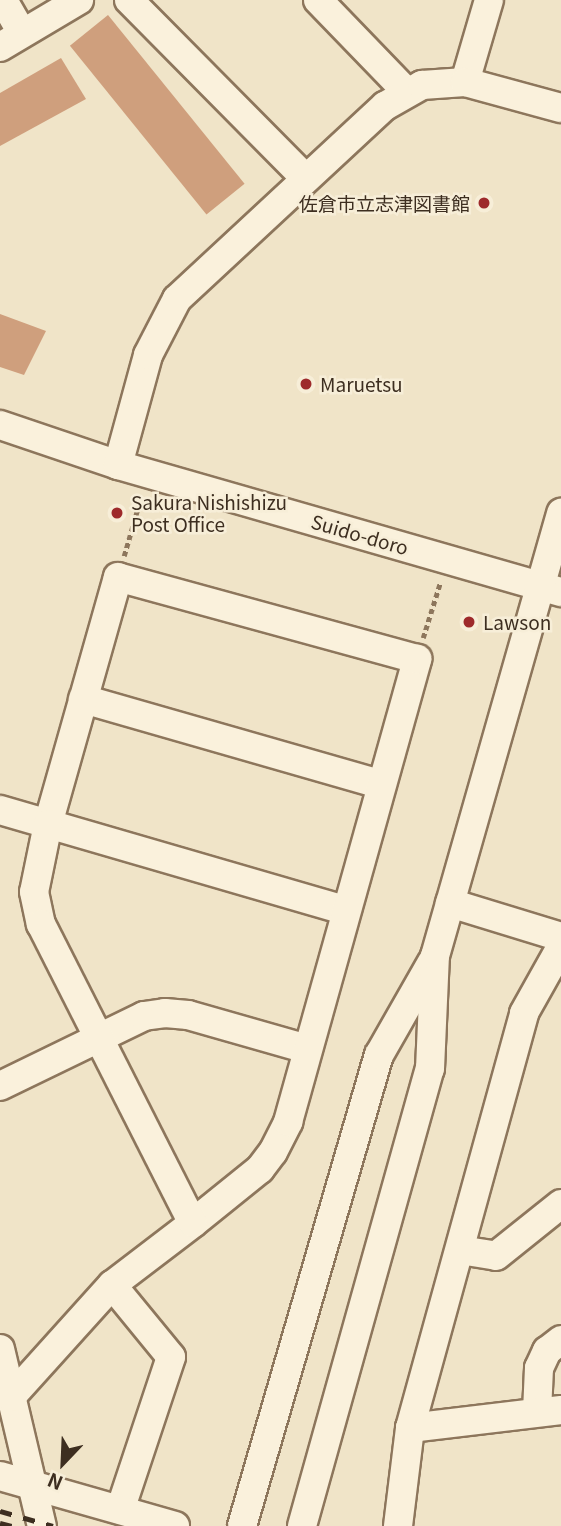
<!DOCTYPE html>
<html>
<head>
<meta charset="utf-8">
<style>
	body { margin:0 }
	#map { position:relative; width:561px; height:1526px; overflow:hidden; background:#f0e4c8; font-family:Georgia,"Noto Sans JP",serif }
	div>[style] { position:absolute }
	.building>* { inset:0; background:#cf9f7d; transform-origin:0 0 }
	.path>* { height:4.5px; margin-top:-2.25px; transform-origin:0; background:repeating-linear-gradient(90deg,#8d765c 0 5px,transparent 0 8.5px) }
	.roads { filter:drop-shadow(2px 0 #8d765c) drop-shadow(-2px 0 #8d765c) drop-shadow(0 2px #8d765c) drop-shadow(0 -2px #8d765c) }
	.minor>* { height:28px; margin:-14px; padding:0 14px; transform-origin:14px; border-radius:14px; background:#faf1dc }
	.rail>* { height:5px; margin-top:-2.5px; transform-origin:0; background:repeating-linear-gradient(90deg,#3d2e20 0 12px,transparent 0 24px) }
	.dots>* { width:19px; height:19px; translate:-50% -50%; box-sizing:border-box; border:4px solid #f7eed8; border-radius:50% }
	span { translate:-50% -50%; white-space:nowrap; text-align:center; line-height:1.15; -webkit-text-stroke:5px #f7eed8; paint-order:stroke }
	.poi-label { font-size:19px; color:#3d2e20 }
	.right { translate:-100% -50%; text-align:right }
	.left { translate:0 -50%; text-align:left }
	.street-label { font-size:19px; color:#3d2e20 }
	.north { position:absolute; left:28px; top:1428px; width:70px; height:70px; -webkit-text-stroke:5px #f7eed8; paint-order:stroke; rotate:203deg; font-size:19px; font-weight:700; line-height:28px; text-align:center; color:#3d2e20 }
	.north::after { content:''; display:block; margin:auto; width:24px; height:32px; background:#3d2e20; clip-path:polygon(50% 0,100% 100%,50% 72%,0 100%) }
</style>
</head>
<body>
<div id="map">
	<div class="building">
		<div style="left:108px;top:15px;width:217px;height:49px;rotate:51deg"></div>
		<div style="clip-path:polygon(61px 58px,86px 99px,0 146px,0 93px)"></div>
		<div style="clip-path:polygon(0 314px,46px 331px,24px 375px,0 367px)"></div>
	</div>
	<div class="path">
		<div style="left:124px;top:556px;width:61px;rotate:-73.9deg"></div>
		<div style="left:423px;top:638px;width:58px;rotate:-72.8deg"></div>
	</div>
	<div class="roads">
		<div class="minor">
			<div style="left:3px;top:0;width:38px;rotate:60deg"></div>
			<div style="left:129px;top:0;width:250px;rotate:45.3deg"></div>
			<div style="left:318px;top:0;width:127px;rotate:46deg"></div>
			<div style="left:0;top:47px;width:92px;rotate:-30.7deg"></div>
			<div style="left:465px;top:82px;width:85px;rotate:-73.7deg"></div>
			<div style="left:0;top:425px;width:125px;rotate:18.7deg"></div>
			<div style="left:118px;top:465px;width:461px;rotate:16deg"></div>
			<div style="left:118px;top:465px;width:114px;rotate:-74.7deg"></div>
			<div style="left:148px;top:355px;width:63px;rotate:-62.6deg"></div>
			<div style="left:177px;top:299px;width:284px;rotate:-42.9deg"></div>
			<div style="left:385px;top:106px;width:43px;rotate:-29.6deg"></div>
			<div style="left:422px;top:85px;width:43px;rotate:-4deg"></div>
			<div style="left:465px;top:82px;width:99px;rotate:15.2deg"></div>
			<div style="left:83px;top:699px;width:309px;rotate:16deg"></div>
			<div style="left:0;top:810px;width:358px;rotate:16.2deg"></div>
			<div style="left:450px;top:903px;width:116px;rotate:17deg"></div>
			<div style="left:0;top:1086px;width:160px;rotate:-25.9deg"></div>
			<div style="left:144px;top:1016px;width:21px;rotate:-8deg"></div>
			<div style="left:165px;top:1013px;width:23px;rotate:5deg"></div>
			<div style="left:188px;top:1015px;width:124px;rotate:15.9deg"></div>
			<div style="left:460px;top:1250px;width:36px;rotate:9deg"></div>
			<div style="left:496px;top:1256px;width:83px;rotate:-38.7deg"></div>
			<div style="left:112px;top:1285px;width:93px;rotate:50.7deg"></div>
			<div style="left:171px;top:1357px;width:161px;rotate:108.4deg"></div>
			<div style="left:0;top:1349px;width:182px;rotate:76.7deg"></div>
			<div style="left:11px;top:1397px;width:151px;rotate:-48deg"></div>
			<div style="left:112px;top:1285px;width:102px;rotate:-37.4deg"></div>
			<div style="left:193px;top:1223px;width:86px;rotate:-38.9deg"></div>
			<div style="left:260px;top:1169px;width:21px;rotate:-53deg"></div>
			<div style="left:273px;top:1152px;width:34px;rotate:-63deg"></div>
			<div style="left:288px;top:1122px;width:481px;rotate:-74.4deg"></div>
			<div style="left:417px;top:659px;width:310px;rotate:-164.7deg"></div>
			<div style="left:118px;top:577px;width:257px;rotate:105.8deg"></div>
			<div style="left:48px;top:824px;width:69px;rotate:101.6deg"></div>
			<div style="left:34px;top:892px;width:33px;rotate:78deg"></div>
			<div style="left:41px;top:924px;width:335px;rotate:63.1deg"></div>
			<div style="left:537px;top:1412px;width:44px;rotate:-87.4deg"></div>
			<div style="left:539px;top:1368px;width:19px;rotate:-65deg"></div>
			<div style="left:547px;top:1351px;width:18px;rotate:-38deg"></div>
			<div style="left:410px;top:1428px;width:152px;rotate:-6.8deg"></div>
			<div style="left:0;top:1476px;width:182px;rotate:15.9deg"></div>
			<div style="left:242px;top:1526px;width:491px;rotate:-73.8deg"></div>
			<div style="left:379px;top:1055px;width:107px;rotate:-60.3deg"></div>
			<div style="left:302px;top:1526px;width:475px;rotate:-74.4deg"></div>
			<div style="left:430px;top:1069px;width:113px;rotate:-87.5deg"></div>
			<div style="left:435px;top:956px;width:461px;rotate:-74.1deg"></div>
			<div style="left:398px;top:1526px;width:99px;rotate:-83deg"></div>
			<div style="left:410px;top:1428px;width:430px;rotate:-74.6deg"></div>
			<div style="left:524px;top:1013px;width:76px;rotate:-60.7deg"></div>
		</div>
	</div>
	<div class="rail">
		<div style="left:0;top:1511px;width:55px;rotate:15.8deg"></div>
		<div style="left:0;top:1523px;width:12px;rotate:14deg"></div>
	</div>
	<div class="dots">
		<div style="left:484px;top:203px;background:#9e2a2b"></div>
		<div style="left:306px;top:384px;background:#9e2a2b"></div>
		<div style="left:117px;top:513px;background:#9e2a2b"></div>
		<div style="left:469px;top:622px;background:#9e2a2b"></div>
	</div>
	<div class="poi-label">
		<span class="right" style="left:470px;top:203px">佐倉市立志津図書館</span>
		<span class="left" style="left:320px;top:384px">Maruetsu</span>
		<span class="left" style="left:131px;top:513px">Sakura Nishishizu<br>Post Office</span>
		<span class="left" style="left:483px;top:622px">Lawson</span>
	</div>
	<div class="street-label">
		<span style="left:360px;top:534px;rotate:16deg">Suido-doro</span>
	</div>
	<div class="north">N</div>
</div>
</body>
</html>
